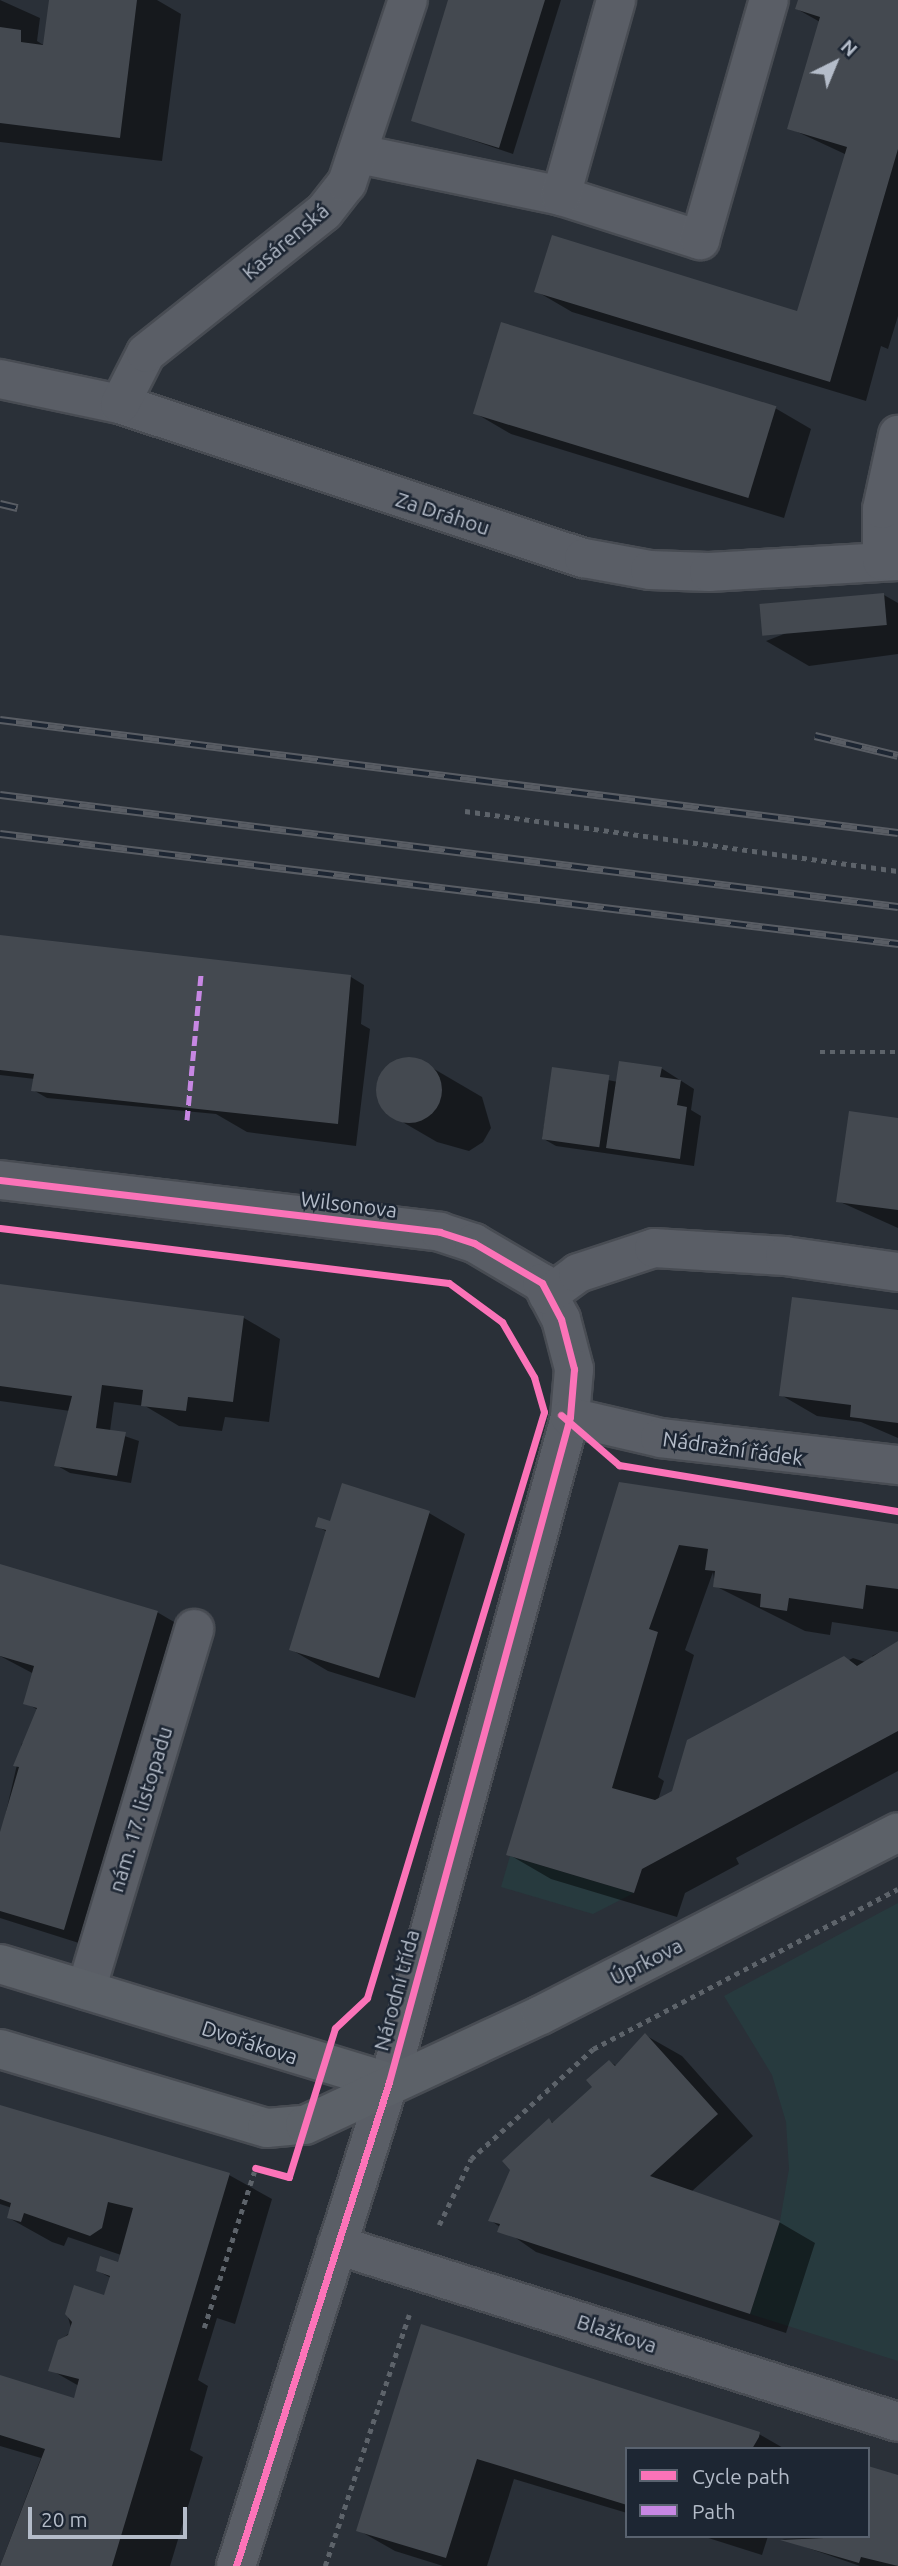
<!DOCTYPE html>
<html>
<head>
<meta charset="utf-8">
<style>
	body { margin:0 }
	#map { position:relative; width:898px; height:2566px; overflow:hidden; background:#2a3038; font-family:Ubuntu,sans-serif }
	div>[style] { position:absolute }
	.green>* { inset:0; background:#273a3e }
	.shadow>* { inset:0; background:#0007 }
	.building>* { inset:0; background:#444950; transform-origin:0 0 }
	.round { border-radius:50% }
	.path>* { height:4.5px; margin-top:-2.25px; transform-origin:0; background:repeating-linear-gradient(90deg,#5d636a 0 5px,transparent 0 10px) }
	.roads { filter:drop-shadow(2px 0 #484c53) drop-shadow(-2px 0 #484c53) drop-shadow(0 2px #484c53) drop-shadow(0 -2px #484c53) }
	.minor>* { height:38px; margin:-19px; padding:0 19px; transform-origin:19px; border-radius:19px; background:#5a5e66 }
	.major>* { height:38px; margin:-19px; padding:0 19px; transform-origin:19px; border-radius:19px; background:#5c6168 }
	.rail>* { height:8px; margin-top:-4px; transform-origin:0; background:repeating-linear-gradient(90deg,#1d2633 0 16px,#595d64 0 32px); box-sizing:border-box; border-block:2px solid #595d64 }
	.quiet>* { height:5px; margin-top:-2.5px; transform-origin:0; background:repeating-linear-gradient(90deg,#c787e3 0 10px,transparent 0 15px) }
	.cycleway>* { height:7px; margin:-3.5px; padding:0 3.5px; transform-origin:3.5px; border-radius:3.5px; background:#fb73b8 }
	span { translate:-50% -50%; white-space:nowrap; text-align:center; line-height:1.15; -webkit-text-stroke:5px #1d2633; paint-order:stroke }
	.street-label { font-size:21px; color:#b4bcc9 }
	.legend { position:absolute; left:625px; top:2447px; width:245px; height:91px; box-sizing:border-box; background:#1d2633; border:2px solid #59626f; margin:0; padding:9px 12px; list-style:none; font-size:21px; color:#b4bcc9 }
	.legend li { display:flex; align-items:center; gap:14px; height:35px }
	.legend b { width:35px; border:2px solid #59626f }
	.north { position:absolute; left:800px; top:28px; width:70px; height:70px; -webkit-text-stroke:5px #1d2633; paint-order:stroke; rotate:43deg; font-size:19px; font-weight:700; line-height:28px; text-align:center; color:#b4bcc9 }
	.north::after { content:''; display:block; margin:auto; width:24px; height:32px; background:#b4bcc9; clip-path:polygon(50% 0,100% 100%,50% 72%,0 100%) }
	.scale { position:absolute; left:28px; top:2507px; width:159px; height:32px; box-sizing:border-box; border:4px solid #b4bcc9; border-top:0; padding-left:9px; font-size:21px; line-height:24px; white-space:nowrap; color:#b4bcc9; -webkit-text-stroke:5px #1d2633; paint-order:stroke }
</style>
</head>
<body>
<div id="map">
	<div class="green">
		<div style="clip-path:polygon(510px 1856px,634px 1893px,593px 1914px,501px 1887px)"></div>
		<div style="clip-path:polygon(898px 1903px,898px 2361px,750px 2314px,780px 2221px,789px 2169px,786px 2122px,772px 2075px,724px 1996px)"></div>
	</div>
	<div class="shadow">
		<div style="clip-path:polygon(0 0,40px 18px,37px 41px,45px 46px,51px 0,157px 0,181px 14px,162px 161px,0 142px)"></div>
		<div style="clip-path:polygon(450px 0,561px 0,513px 154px,413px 120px)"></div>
		<div style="clip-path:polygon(800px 0,898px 0,898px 316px,888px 349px,881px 346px,866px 401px,572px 312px,536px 291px,798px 313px,847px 155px,789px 128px,820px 22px,797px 9px)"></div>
		<div style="clip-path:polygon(775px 408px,811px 429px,784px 518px,511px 434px,475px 413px)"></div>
		<div style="clip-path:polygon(884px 595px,898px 603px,898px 654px,809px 666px,766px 641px)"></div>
		<div style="clip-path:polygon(0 937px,351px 977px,364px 985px,361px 1024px,370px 1029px,356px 1146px,247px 1132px,216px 1114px,47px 1098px,33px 1090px,35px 1079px,0 1075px)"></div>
		<div style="clip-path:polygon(417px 1059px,482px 1097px,491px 1128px,483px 1142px,469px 1151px,437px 1142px,387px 1113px,378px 1099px,386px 1068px)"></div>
		<div style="clip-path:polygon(661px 1068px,694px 1089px,691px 1110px,701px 1116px,694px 1166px,556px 1146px,542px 1138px,553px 1069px,618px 1082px)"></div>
		<div style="clip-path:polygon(898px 1120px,898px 1228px,838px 1201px)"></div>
		<div style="clip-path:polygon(0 1286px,244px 1318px,280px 1339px,269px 1422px,225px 1417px,222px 1431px,179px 1426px,145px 1406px,114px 1402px,110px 1431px,139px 1441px,131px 1483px,70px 1473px,56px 1465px,70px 1411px,0 1401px)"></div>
		<div style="clip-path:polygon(898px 1312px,898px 1438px,861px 1422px,817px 1416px,781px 1395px)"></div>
		<div style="clip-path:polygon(620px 1484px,898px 1525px,898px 1632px,832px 1622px,830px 1635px,805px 1631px,715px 1586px,713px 1572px,685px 1650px,694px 1655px,658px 1777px,664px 1781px,658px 1800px,674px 1792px,689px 1741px,853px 1658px,877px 1666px,872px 1656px,898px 1643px,898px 1771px,736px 1858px,739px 1864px,685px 1893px,677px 1917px,551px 1879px,508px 1854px)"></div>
		<div style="clip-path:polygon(429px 1513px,465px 1534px,415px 1698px,328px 1671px,292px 1650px,327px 1532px,317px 1526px)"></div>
		<div style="clip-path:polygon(0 1566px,157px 1612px,193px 1633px,101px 1950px,0 1918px,0 1838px,22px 1743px,28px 1744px,38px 1710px,26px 1703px,34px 1674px,0 1656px)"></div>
		<div style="clip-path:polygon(645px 2035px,682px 2056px,753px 2136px,691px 2192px,779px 2222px,815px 2243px,786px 2333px,536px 2252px,490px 2220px,550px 2121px,554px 2123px,594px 2087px,610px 2062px,617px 2066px)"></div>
		<div style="clip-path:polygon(0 2107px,229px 2175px,272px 2199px,235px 2324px,217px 2318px,198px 2380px,208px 2386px,190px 2450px,203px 2457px,170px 2566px,0 2566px,41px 2458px,0 2446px,0 2376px,75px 2400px,79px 2386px,51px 2370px,59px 2341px,72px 2331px,67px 2314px,105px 2297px,111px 2278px,98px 2271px,119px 2264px,121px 2255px,68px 2237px,64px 2246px,52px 2242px,9px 2218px,12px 2208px,0 2204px)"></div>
		<div style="clip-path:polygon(422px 2326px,759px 2434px,785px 2449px,627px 2449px,627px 2513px,514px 2479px,487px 2566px,443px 2566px,395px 2551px,358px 2530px)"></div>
		<div style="clip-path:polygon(898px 2477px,898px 2566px,860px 2566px,782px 2539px,868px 2536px)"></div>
		<div style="clip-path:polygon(702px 2536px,768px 2536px,762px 2555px)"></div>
	</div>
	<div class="building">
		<div style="clip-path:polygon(49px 0,137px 0,120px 138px,0 123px,0 27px,21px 30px,21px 42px,43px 45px)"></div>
		<div style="clip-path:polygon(448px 0,545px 0,499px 148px,411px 121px)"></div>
		<div style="clip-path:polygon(798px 0,898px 0,898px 149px,830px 382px,534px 292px,552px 235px,797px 311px,847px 147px,787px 129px,820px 17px,795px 9px)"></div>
		<div style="left:501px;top:322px;width:288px;height:96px;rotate:17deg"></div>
		<div style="left:884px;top:593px;width:32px;height:125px;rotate:85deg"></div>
		<div style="clip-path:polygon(0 935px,351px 975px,338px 1124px,31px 1091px,34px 1074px,0 1070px)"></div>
		<div class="round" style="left:376px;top:1057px;width:66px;height:66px"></div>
		<div style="clip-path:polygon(619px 1061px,662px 1067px,660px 1077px,681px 1080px,677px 1105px,687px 1107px,680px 1159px,606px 1148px)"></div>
		<div style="left:552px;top:1067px;width:58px;height:73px;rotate:8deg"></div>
		<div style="clip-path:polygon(849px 1111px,898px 1118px,898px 1210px,836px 1202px)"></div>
		<div style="clip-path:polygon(0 1284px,244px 1316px,233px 1402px,188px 1397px,186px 1411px,141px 1406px,143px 1390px,102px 1385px,96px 1428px,126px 1432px,117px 1476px,54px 1466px,72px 1396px,0 1386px)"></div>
		<div style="clip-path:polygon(792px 1297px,898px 1310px,898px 1423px,850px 1417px,851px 1405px,779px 1396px)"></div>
		<div style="clip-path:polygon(619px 1482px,898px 1524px,898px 1589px,866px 1585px,863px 1609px,789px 1598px,787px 1611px,760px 1607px,761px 1594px,713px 1587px,715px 1571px,705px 1570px,708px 1549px,679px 1545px,649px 1629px,658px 1632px,612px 1788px,655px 1800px,672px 1791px,687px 1740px,844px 1656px,857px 1666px,898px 1641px,898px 1731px,642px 1869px,634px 1893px,506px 1855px)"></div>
		<div style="clip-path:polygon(342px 1483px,430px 1511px,379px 1678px,289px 1650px,326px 1530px,315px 1527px,318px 1517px,330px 1521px)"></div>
		<div style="clip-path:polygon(0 1564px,158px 1611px,64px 1930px,0 1911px,0 1832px,19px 1767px,13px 1766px,37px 1708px,23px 1704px,34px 1666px,0 1656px)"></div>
		<div style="clip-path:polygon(645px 2033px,718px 2114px,650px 2176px,780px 2221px,750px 2314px,497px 2232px,500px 2224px,488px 2221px,510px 2170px,502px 2161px,549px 2118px,552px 2123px,592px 2087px,586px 2080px,609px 2060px,615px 2066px)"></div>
		<div style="clip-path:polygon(0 2105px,230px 2173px,112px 2566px,0 2566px,45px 2449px,0 2435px,0 2375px,74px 2398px,79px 2379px,48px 2371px,58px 2340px,68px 2335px,72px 2322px,65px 2314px,74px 2285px,104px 2295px,110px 2276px,96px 2271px,100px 2256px,118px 2262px,133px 2208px,108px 2202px,102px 2228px,90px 2236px,24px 2213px,21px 2222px,7px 2218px,11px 2203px,0 2199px)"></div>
		<div style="clip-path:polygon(421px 2324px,760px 2432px,759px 2437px,752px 2449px,627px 2449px,627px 2505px,477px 2459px,446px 2558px,356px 2531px)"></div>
		<div style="clip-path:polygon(868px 2466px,898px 2475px,898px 2566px,861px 2557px,859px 2563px,780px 2540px,868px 2536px)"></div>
	</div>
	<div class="path">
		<div style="left:465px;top:811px;width:437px;rotate:7.9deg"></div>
		<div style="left:820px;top:1052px;width:78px"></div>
		<div style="left:439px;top:2225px;width:73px;rotate:-64.1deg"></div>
		<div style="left:471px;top:2159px;width:164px;rotate:-42deg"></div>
		<div style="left:593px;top:2049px;width:344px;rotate:-27.7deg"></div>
		<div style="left:204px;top:2328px;width:164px;rotate:-72.2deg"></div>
		<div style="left:325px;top:2566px;width:265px;rotate:-71.5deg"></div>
	</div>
	<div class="roads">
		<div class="minor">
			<div style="left:359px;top:154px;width:206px;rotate:11.7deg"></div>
			<div style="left:561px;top:196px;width:146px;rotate:17.6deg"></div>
			<div style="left:700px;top:240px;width:250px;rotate:-74deg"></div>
			<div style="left:561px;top:196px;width:204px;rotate:-74.3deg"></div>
			<div style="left:0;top:379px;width:123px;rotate:11.8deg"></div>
			<div style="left:120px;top:404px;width:489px;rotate:18.4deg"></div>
			<div style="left:584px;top:558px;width:67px;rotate:10.3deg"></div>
			<div style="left:650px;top:570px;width:59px;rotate:1.9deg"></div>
			<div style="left:709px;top:572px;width:189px;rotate:-3.3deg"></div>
			<div style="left:120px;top:404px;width:57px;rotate:-63deg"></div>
			<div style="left:146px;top:353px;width:227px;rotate:-38.4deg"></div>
			<div style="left:324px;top:212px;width:37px;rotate:-52deg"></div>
			<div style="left:347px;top:183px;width:193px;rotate:-71.6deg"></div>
			<div style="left:882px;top:561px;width:52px;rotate:-90deg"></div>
			<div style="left:882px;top:509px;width:76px;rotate:-77.8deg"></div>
			<div style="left:0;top:1180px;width:443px;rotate:6.7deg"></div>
			<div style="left:440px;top:1232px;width:36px;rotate:18deg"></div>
			<div style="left:474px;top:1243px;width:79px;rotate:30.5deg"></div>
			<div style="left:542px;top:1283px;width:41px;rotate:62.2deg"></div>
			<div style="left:561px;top:1319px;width:52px;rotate:75.4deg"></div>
			<div style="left:574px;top:1369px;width:48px;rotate:94.8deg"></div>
			<div style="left:570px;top:1417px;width:689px;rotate:105.23deg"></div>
			<div style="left:389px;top:2082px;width:508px;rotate:107.54deg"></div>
			<div style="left:548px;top:1295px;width:37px;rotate:-36deg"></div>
			<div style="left:578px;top:1273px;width:80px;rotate:-18.2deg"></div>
			<div style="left:654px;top:1248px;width:131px;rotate:3.5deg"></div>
			<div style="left:785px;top:1256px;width:114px;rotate:8.1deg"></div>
			<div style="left:570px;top:1417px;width:92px;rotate:13.1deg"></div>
			<div style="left:660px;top:1438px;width:240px;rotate:6.5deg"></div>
			<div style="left:86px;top:1990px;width:377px;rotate:-73.3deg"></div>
			<div style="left:337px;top:2245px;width:588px;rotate:17.51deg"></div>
		</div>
		<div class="major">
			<div style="left:0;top:1964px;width:407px;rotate:16.9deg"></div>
			<div style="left:0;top:2049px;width:278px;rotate:16.5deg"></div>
			<div style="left:267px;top:2128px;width:38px;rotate:-5deg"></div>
			<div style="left:305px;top:2125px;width:260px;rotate:-25deg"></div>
			<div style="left:541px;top:2015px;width:401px;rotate:-27.1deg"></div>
		</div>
	</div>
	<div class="rail">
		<div style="left:0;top:504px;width:18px;rotate:13deg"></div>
		<div style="left:0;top:720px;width:905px;rotate:7.17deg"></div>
		<div style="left:815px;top:736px;width:85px;rotate:13.5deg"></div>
		<div style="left:0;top:795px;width:905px;rotate:7.11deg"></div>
		<div style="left:0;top:834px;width:905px;rotate:6.98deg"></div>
	</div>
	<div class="quiet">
		<div style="left:187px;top:1120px;width:146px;rotate:-84.5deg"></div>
	</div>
	<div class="cycleway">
		<div style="left:0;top:1180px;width:443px;rotate:6.7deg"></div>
		<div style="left:440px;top:1232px;width:36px;rotate:18deg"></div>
		<div style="left:474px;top:1243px;width:79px;rotate:30.5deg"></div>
		<div style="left:542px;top:1283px;width:41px;rotate:62.2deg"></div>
		<div style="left:561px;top:1319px;width:52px;rotate:75.4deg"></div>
		<div style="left:574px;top:1369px;width:48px;rotate:94.8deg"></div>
		<div style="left:570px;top:1417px;width:689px;rotate:105.23deg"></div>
		<div style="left:389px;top:2082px;width:508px;rotate:107.54deg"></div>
		<div style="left:0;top:1228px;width:452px;rotate:7deg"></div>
		<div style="left:449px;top:1283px;width:66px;rotate:36.3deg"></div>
		<div style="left:502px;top:1322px;width:64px;rotate:59.8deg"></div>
		<div style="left:534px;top:1377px;width:36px;rotate:74deg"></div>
		<div style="left:544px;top:1412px;width:612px;rotate:106.81deg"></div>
		<div style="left:367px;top:1998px;width:44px;rotate:136.8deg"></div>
		<div style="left:335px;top:2028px;width:156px;rotate:107.2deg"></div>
		<div style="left:289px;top:2177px;width:35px;rotate:-165deg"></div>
		<div style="left:561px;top:1415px;width:77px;rotate:40.8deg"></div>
		<div style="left:619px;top:1465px;width:283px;rotate:9.4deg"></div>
	</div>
	<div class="street-label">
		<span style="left:285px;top:241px;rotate:-40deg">Kasárenská</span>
		<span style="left:443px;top:513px;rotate:18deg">Za Dráhou</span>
		<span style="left:349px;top:1204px;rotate:7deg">Wilsonova</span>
		<span style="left:733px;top:1448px;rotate:8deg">Nádražní řádek</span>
		<span style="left:140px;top:1809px;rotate:-73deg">nám. 17. listopadu</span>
		<span style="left:646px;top:1961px;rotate:-27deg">Úprkova</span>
		<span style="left:396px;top:1990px;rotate:-75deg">Národní třída</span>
		<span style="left:250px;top:2042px;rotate:18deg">Dvořákova</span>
		<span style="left:617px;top:2333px;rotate:18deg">Blažkova</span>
	</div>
	<ul class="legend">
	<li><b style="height:9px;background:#fb73b8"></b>Cycle path</li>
	<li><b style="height:9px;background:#c787e3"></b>Path</li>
	</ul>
	<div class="north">N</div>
	<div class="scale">20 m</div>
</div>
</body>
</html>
